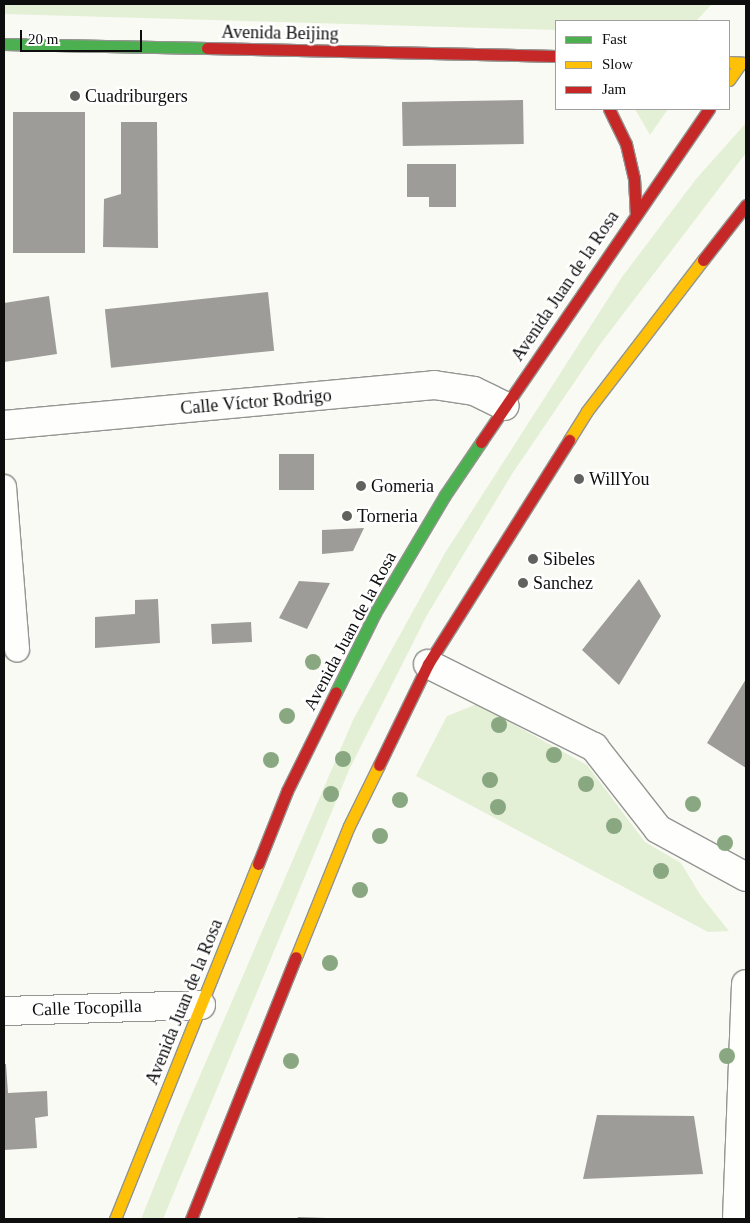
<!DOCTYPE html>
<html>
<head>
<meta charset="utf-8">
<style>
	body { margin:0 }
	#map { position:relative; width:750px; height:1223px; overflow:hidden; background:#fafaf4; font-family:Georgia,serif }
	div>[style] { position:absolute }
	.green>* { inset:0; background:#e3f0d5 }
	.building>* { inset:0; background:#9e9c99; transform-origin:0 0 }
	.roads { filter:drop-shadow(1px 0 #949492) drop-shadow(-1px 0 #949492) drop-shadow(0 1px #949492) drop-shadow(0 -1px #949492) }
	.lane>* { height:24px; margin:-12px; padding:0 12px; transform-origin:12px; border-radius:12px; background:#fefefd }
	.street>* { height:28px; margin:-14px; padding:0 14px; transform-origin:14px; border-radius:14px; background:#fefefd }
	.fast>* { height:11px; margin:-5.5px; padding:0 5.5px; transform-origin:5.5px; border-radius:5.5px; background:#4caf50 }
	.slow>* { height:11px; margin:-5.5px; padding:0 5.5px; transform-origin:5.5px; border-radius:5.5px; background:#ffc107 }
	.jam>* { height:11px; margin:-5.5px; padding:0 5.5px; transform-origin:5.5px; border-radius:5.5px; background:#c62828 }
	.trees>* { width:16px; height:16px; margin:-8px; border-radius:50%; background:#89a780 }
	.dots>* { width:14px; height:14px; translate:-50% -50%; box-sizing:border-box; border:2px solid #fff; border-radius:50% }
	span { translate:-50% -50%; white-space:nowrap; text-align:center; line-height:1.15; -webkit-text-stroke:5px #fff; paint-order:stroke }
	.street-label { font-size:18px; color:#0e0e0e }
	.poi-label { font-size:18px; color:#0e0e0e }
	.left { translate:0 -50%; text-align:left }
	.frame { position:absolute; inset:0; border:5px solid #0e0e0e; pointer-events:none }
	.legend { position:absolute; left:555px; top:20px; width:175px; height:90px; box-sizing:border-box; background:#fff; border:1px solid #9f9f9f; margin:0; padding:6px 9px; list-style:none; font-size:15px; color:#0e0e0e }
	.legend li { display:flex; align-items:center; gap:10px; height:25px }
	.legend b { width:25px; border:1px solid #9f9f9f }
	.scale { position:absolute; left:20px; top:30px; width:122px; height:22px; box-sizing:border-box; border:2px solid #0e0e0e; border-top:0; padding-left:6px; font-size:15px; line-height:18px; white-space:nowrap; color:#0e0e0e; -webkit-text-stroke:4px #fff; paint-order:stroke }
</style>
</head>
<body>
<div id="map">
	<div class="green">
		<div style="clip-path:polygon(4px 4px,712px 4px,696px 21px,556px 21px,556px 30px,4px 14px)"></div>
		<div style="clip-path:polygon(635px 109px,668px 109px,650px 135px)"></div>
		<div style="clip-path:polygon(746px 123px,746px 153px,601px 343px,512px 474px,427px 615px,349px 770px,163px 1219px,141px 1219px,180px 1122px,353px 720px,445px 553px,622px 277px,696px 179px)"></div>
		<div style="clip-path:polygon(477px 704px,587px 765px,645px 842px,681px 863px,701px 896px,729px 931px,708px 932px,416px 776px,447px 716px)"></div>
	</div>
	<div class="building">
		<div style="left:523px;top:100px;width:44px;height:121px;rotate:89deg"></div>
		<div style="left:13px;top:112px;width:72px;height:141px"></div>
		<div style="clip-path:polygon(121px 122px,157px 122px,158px 248px,103px 247px,104px 199px,121px 194px)"></div>
		<div style="clip-path:polygon(407px 164px,456px 164px,456px 207px,429px 207px,429px 197px,407px 197px)"></div>
		<div style="left:268px;top:292px;width:59px;height:164px;rotate:84deg"></div>
		<div style="clip-path:polygon(49px 296px,57px 354px,4px 362px,4px 303px)"></div>
		<div style="left:279px;top:454px;width:35px;height:36px"></div>
		<div style="clip-path:polygon(364px 528px,353px 551px,322px 554px,322px 530px)"></div>
		<div style="clip-path:polygon(639px 579px,661px 616px,619px 685px,582px 650px)"></div>
		<div style="clip-path:polygon(299px 581px,330px 583px,307px 629px,279px 618px)"></div>
		<div style="clip-path:polygon(158px 599px,160px 643px,95px 648px,95px 617px,135px 614px,135px 600px)"></div>
		<div style="left:251px;top:622px;width:20px;height:40px;rotate:87deg"></div>
		<div style="clip-path:polygon(746px 679px,746px 768px,707px 743px)"></div>
		<div style="clip-path:polygon(4px 1064px,6px 1064px,8px 1093px,47px 1091px,48px 1116px,35px 1118px,37px 1148px,4px 1150px)"></div>
		<div style="clip-path:polygon(597px 1115px,694px 1116px,703px 1174px,583px 1179px)"></div>
		<div style="clip-path:polygon(298px 1217px,326px 1218px,326px 1219px,297px 1219px)"></div>
	</div>
	<div class="roads">
		<div class="lane">
			<div style="left:4px;top:487px;width:163px;rotate:85.4deg"></div>
		</div>
		<div class="street">
			<div style="left:4px;top:425px;width:432px;rotate:-5.3deg"></div>
			<div style="left:434px;top:385px;width:40px;rotate:8.5deg"></div>
			<div style="left:474px;top:391px;width:34px;rotate:26deg"></div>
			<div style="left:428px;top:664px;width:186px;rotate:26.6deg"></div>
			<div style="left:594px;top:747px;width:104px;rotate:52deg"></div>
			<div style="left:658px;top:829px;width:100px;rotate:28.6deg"></div>
			<div style="left:4px;top:1011px;width:197px;rotate:-1.7deg"></div>
			<div style="left:737px;top:1219px;width:235px;rotate:-87.8deg"></div>
		</div>
		<div class="fast">
			<div style="left:4px;top:44px;width:203px;rotate:1.1deg"></div>
			<div style="left:336px;top:692px;width:88px;rotate:-63.7deg"></div>
			<div style="left:375px;top:613px;width:137px;rotate:-59.3deg"></div>
			<div style="left:445px;top:495px;width:64px;rotate:-55.8deg"></div>
		</div>
		<div class="slow">
			<div style="left:729px;top:62px;width:17px;rotate:3deg"></div>
			<div style="left:729px;top:80px;width:21px;rotate:-55deg"></div>
			<div style="left:569px;top:440px;width:34px;rotate:-58deg"></div>
			<div style="left:587px;top:411px;width:190px;rotate:-52.5deg"></div>
			<div style="left:296px;top:957px;width:141px;rotate:-68deg"></div>
			<div style="left:349px;top:826px;width:68px;rotate:-63.8deg"></div>
			<div style="left:115px;top:1219px;width:383px;rotate:-68.1deg"></div>
		</div>
		<div class="jam">
			<div style="left:207px;top:48px;width:349px;rotate:1.3deg"></div>
			<div style="left:609px;top:109px;width:39px;rotate:64deg"></div>
			<div style="left:626px;top:144px;width:35px;rotate:77deg"></div>
			<div style="left:634px;top:178px;width:35px;rotate:87deg"></div>
			<div style="left:703px;top:260px;width:70px;rotate:-52deg"></div>
			<div style="left:481px;top:442px;width:404px;rotate:-55.6deg"></div>
			<div style="left:379px;top:765px;width:112px;rotate:-64.1deg"></div>
			<div style="left:428px;top:664px;width:265px;rotate:-57.8deg"></div>
			<div style="left:258px;top:864px;width:79px;rotate:-68.3deg"></div>
			<div style="left:287px;top:791px;width:110px;rotate:-63.7deg"></div>
			<div style="left:191px;top:1219px;width:282px;rotate:-68.2deg"></div>
		</div>
	</div>
	<div class="trees">
		<div style="left:313px;top:662px"></div>
		<div style="left:287px;top:716px"></div>
		<div style="left:499px;top:725px"></div>
		<div style="left:554px;top:755px"></div>
		<div style="left:343px;top:759px"></div>
		<div style="left:271px;top:760px"></div>
		<div style="left:490px;top:780px"></div>
		<div style="left:586px;top:784px"></div>
		<div style="left:331px;top:794px"></div>
		<div style="left:400px;top:800px"></div>
		<div style="left:693px;top:804px"></div>
		<div style="left:498px;top:807px"></div>
		<div style="left:614px;top:826px"></div>
		<div style="left:380px;top:836px"></div>
		<div style="left:725px;top:843px"></div>
		<div style="left:661px;top:871px"></div>
		<div style="left:360px;top:890px"></div>
		<div style="left:330px;top:963px"></div>
		<div style="left:727px;top:1056px"></div>
		<div style="left:291px;top:1061px"></div>
	</div>
	<div class="dots">
		<div style="left:75px;top:96px;background:#61615e"></div>
		<div style="left:579px;top:479px;background:#61615e"></div>
		<div style="left:361px;top:486px;background:#61615e"></div>
		<div style="left:347px;top:516px;background:#61615e"></div>
		<div style="left:533px;top:559px;background:#61615e"></div>
		<div style="left:523px;top:583px;background:#61615e"></div>
	</div>
	<div class="street-label">
		<span style="left:280px;top:33px;rotate:1deg">Avenida Beijing</span>
		<span style="left:565px;top:286px;rotate:-56deg">Avenida Juan de la Rosa</span>
		<span style="left:256px;top:402px;rotate:-5deg">Calle Víctor Rodrigo</span>
		<span style="left:350px;top:631px;rotate:-62deg">Avenida Juan de la Rosa</span>
		<span style="left:184px;top:1002px;rotate:-68deg">Avenida Juan de la Rosa</span>
		<span style="left:87px;top:1008px;rotate:-2deg">Calle Tocopilla</span>
	</div>
	<div class="poi-label">
		<span class="left" style="left:85px;top:96px">Cuadriburgers</span>
		<span class="left" style="left:589px;top:479px">WillYou</span>
		<span class="left" style="left:371px;top:486px">Gomeria</span>
		<span class="left" style="left:357px;top:516px">Torneria</span>
		<span class="left" style="left:543px;top:559px">Sibeles</span>
		<span class="left" style="left:533px;top:583px">Sanchez</span>
	</div>
	<div class="frame"></div>
	<ul class="legend">
	<li><b style="height:6px;background:#4caf50"></b>Fast</li>
	<li><b style="height:6px;background:#ffc107"></b>Slow</li>
	<li><b style="height:6px;background:#c62828"></b>Jam</li>
	</ul>
	<div class="scale">20 m</div>
</div>
</body>
</html>
